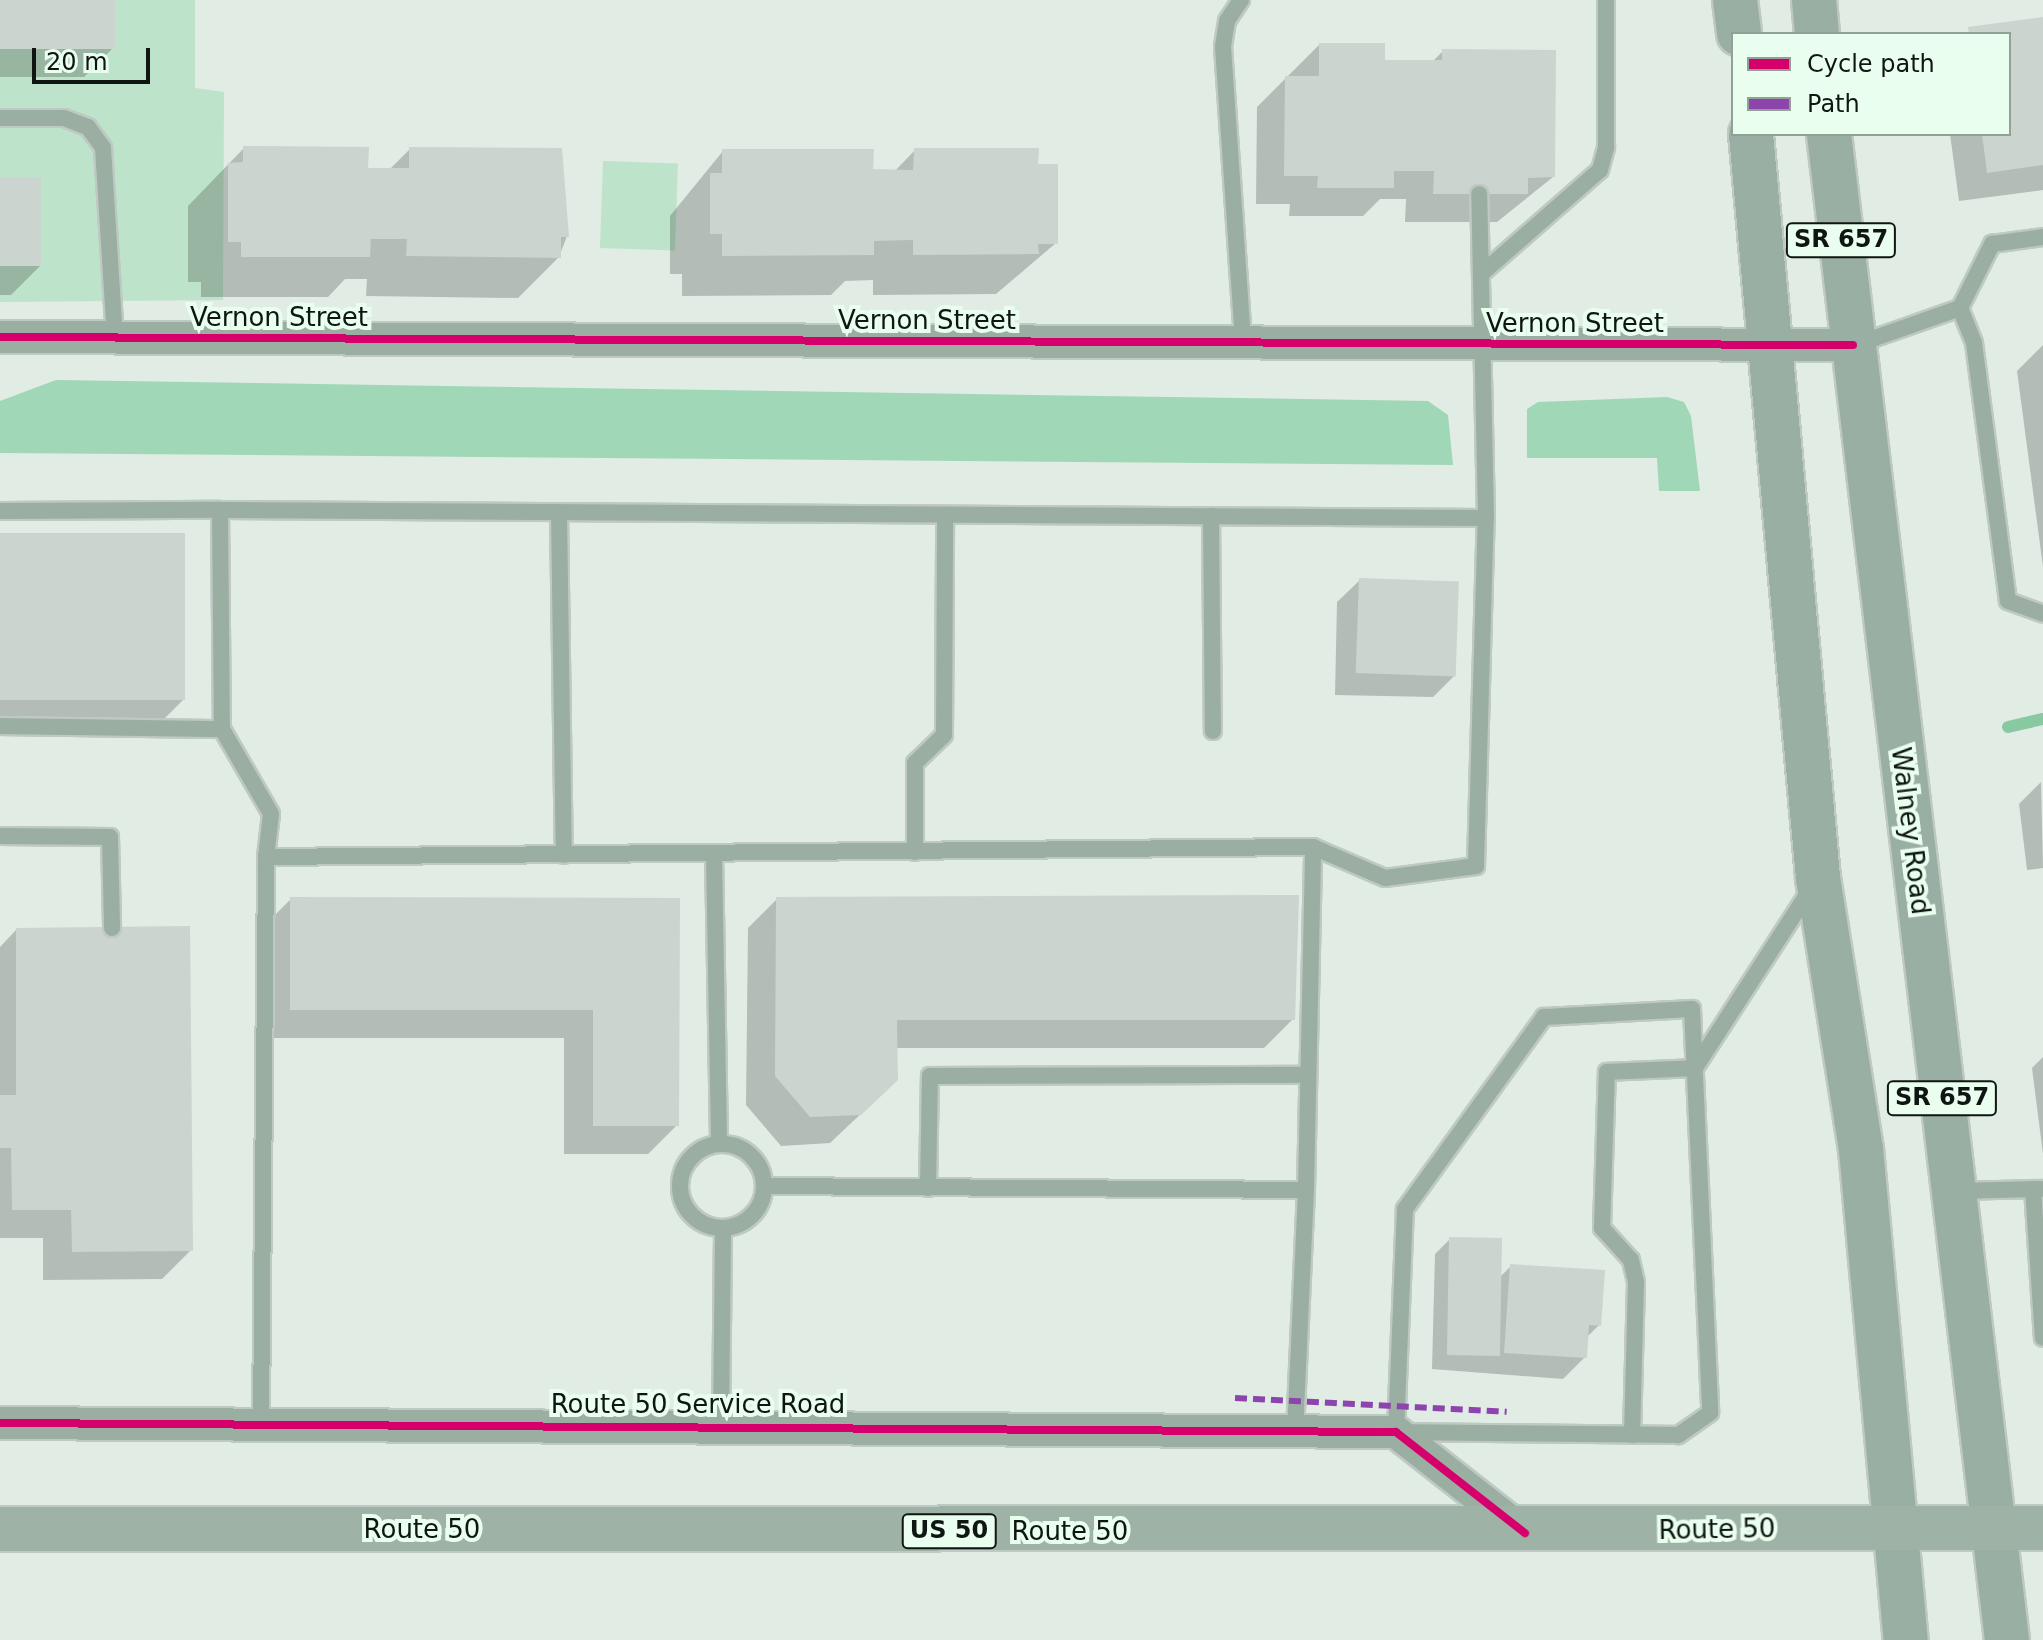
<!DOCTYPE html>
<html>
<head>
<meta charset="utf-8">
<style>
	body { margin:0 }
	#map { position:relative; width:2043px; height:1640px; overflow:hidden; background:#e0ece4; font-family:"DejaVu Sans",sans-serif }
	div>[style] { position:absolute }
	.green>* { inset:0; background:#bde3ca; transform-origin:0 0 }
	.forest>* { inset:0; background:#a0d7b6 }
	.shadow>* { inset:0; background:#0003 }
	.stream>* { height:12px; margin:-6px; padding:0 6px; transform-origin:6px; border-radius:6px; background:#88c9a2 }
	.building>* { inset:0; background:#cbd4ce; transform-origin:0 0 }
	.roads { filter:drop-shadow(2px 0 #bfc9c3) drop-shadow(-2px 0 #bfc9c3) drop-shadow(0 2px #bfc9c3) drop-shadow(0 -2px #bfc9c3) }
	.service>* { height:16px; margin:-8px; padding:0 8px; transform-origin:8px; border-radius:8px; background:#9baea2 }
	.service>.ring { margin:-8px; padding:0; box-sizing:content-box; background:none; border:16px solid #9baea2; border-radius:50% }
	.minor>* { height:32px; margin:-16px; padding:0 16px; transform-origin:16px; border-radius:16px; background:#9baea2 }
	.primary>* { height:44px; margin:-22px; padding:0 22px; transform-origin:22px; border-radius:22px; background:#9aafa3 }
	.trunk>* { height:44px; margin:-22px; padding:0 22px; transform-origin:22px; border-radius:22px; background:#9eb2a6 }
	.quiet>* { height:6px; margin-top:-3px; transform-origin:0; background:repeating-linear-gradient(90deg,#8e44ad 0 12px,transparent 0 18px) }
	.cycleway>* { height:8px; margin:-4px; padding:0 4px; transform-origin:4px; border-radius:4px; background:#d6006c }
	span { translate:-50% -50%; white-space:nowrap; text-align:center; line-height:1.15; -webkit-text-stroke:8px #e9feef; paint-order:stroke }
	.shield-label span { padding:2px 6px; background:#e9feef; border:2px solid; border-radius:6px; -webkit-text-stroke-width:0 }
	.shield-label { font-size:24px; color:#0f1611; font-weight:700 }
	.street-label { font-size:26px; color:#0f1611 }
	.legend { position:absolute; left:1731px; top:32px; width:280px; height:104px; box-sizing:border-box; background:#e9feef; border:2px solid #92a196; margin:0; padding:10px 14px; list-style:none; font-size:24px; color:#0f1611 }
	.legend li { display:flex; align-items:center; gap:16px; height:40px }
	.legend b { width:40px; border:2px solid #92a196 }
	.scale { position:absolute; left:32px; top:48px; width:118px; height:36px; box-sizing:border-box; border:4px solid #0f1611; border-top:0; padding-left:10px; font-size:24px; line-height:28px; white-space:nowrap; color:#0f1611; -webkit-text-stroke:6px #e9feef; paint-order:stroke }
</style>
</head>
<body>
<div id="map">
	<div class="green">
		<div style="clip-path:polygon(0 0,195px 0,195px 88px,224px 92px,223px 300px,0 302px)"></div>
		<div style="left:603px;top:161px;width:75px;height:87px;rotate:2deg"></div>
	</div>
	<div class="forest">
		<div style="clip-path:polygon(56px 380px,1428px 401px,1448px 415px,1453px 465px,0 453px,0 401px)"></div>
		<div style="clip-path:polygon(1667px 397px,1684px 402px,1691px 416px,1700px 491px,1659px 491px,1657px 458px,1527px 458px,1527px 409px,1538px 402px)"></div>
	</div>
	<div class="shadow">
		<div style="clip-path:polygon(0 0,113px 0,113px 48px,84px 77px,0 77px)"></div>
		<div style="clip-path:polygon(2043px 19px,2043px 190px,1959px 201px,1950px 134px,2009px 134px,2009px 34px,1964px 34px)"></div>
		<div style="clip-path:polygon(1319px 45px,1383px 62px,1432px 62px,1443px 51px,1553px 177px,1497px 222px,1405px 222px,1406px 199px,1380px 199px,1363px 216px,1289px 216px,1290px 204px,1256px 204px,1257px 107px)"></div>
		<div style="clip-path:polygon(244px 148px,366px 170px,389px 170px,410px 149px,567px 236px,559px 257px,518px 298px,366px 296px,367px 279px,345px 279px,328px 297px,201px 297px,201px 282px,188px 282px,188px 206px)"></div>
		<div style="clip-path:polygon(915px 150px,1036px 166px,1056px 243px,996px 294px,873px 295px,873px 280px,845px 281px,831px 295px,682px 296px,682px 274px,670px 274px,670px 216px,723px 151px,894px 172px)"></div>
		<div style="clip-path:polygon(0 179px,40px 266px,11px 295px,0 295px)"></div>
		<div style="clip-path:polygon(2043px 345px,2043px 567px,2017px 371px)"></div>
		<div style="clip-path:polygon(0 537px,183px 700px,154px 729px,0 730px)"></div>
		<div style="clip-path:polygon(1360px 580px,1455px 675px,1433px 697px,1335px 695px,1337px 602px)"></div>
		<div style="clip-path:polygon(2041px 782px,2043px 868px,2027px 870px,2019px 804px)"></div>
		<div style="clip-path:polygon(291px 899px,678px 900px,677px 1125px,648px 1154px,564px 1154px,564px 1038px,262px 1038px,262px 928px)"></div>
		<div style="clip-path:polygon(777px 899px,1293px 1019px,1264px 1048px,895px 1048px,866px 1109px,830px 1143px,781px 1146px,746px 1105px,748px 928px)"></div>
		<div style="clip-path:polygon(16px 930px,191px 1250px,162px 1279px,43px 1280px,43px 1238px,0 1238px,0 947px)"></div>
		<div style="clip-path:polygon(2043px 1057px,2043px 1154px,2032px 1068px)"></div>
		<div style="clip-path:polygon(1450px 1239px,1499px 1278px,1511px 1266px,1599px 1325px,1586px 1338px,1585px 1357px,1563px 1379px,1432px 1369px,1435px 1254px)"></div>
	</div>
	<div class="stream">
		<div style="left:2008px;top:727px;width:36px;rotate:-13deg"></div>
	</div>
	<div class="building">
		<div style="left:0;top:0;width:115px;height:49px"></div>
		<div style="clip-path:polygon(2043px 17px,2043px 165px,1987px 173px,1982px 134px,2009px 134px,2009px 34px,1969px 34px,1968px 27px)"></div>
		<div style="clip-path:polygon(1319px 43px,1385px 43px,1385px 60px,1442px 60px,1442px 49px,1556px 50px,1555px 177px,1528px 178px,1528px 194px,1433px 194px,1434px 171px,1394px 171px,1394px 188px,1317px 188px,1318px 176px,1284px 176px,1285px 76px,1319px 76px)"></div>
		<div style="clip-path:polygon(243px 146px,369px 147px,368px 168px,409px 168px,409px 147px,562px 148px,569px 237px,561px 237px,561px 258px,406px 256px,407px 239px,371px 239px,370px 257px,241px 257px,241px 242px,228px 242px,228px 163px,243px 162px)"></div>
		<div style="clip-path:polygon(914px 148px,1039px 148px,1038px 164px,1058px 164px,1058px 244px,1038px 244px,1039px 254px,913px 255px,913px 240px,874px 241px,874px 255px,722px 256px,722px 234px,710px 234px,710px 173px,722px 173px,722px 149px,874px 149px,873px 169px,913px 170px)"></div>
		<div style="left:0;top:177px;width:41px;height:89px"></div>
		<div style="left:185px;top:533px;width:167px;height:185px;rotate:90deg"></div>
		<div style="left:1359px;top:578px;width:100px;height:95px;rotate:2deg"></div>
		<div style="clip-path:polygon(1299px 895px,1295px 1020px,897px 1020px,898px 1080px,861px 1115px,810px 1117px,775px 1076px,776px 897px)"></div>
		<div style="clip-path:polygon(290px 897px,680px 898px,679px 1126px,593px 1126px,593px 1010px,290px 1010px)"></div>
		<div style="clip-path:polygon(190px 926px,193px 1251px,72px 1252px,71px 1210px,12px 1210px,11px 1148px,0 1148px,0 1095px,16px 1095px,16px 928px)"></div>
		<div style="left:1449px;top:1237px;width:53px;height:118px;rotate:1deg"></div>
		<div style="clip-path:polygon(1510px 1264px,1605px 1270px,1601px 1326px,1589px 1325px,1587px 1358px,1504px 1353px)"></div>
	</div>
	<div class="roads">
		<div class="service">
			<div style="left:1241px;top:0;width:25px;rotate:124deg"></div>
			<div style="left:1227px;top:21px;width:26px;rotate:99deg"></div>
			<div style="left:1223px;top:47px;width:297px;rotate:86.1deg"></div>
			<div style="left:0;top:118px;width:64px"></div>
			<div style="left:64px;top:118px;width:26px;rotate:21deg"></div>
			<div style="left:88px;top:127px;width:26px;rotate:54deg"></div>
			<div style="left:103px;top:148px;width:189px;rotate:86.4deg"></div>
			<div style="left:1481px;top:274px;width:158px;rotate:-41.2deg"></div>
			<div style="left:1600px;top:170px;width:24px;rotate:-75deg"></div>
			<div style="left:1606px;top:147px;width:147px;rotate:-90deg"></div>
			<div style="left:1960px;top:308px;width:38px;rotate:68deg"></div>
			<div style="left:1974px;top:343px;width:260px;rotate:82.5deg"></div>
			<div style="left:2008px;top:601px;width:37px;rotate:20deg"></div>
			<div style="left:1855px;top:345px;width:111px;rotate:-19.4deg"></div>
			<div style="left:1960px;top:308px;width:72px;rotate:-63.4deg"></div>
			<div style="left:1992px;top:244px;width:51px;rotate:-7.8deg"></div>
			<div style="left:220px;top:510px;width:1266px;rotate:0.36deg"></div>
			<div style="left:1486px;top:518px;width:324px;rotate:-91.2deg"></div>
			<div style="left:0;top:511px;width:220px;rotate:-0.3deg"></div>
			<div style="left:220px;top:510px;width:219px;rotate:89.5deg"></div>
			<div style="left:222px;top:729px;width:98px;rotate:60deg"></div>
			<div style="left:271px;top:814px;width:43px;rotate:96.6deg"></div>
			<div style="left:559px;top:512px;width:343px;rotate:89.2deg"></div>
			<div style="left:1211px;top:516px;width:215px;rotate:89.5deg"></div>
			<div style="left:0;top:726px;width:222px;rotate:0.8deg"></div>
			<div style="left:0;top:836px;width:110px;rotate:0.5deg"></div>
			<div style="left:110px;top:837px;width:91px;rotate:88.7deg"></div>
			<div style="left:915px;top:852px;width:89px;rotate:-90deg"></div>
			<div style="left:915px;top:763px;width:40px;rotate:-44deg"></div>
			<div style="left:944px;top:735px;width:220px;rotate:-89.7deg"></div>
			<div style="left:714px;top:854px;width:289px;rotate:89deg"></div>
			<div style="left:1692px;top:1009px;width:404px;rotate:87.4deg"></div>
			<div style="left:1710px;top:1413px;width:39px;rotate:145deg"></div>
			<div style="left:1678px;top:1435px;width:282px;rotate:-179.4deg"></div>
			<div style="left:1396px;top:1432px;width:223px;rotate:-87.7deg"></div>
			<div style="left:1405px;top:1209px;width:237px;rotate:-54.1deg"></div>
			<div style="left:1544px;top:1017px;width:148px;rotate:-3.1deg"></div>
			<div class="ring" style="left:680px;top:1144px;width:68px;height:68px"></div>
			<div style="left:764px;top:1186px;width:542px;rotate:0.42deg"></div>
			<div style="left:1306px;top:1190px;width:241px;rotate:92.6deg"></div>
			<div style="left:928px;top:1188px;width:112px;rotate:-89deg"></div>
			<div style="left:930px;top:1076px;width:378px;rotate:-0.2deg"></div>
			<div style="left:2033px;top:1189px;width:149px;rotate:86.2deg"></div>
			<div style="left:1306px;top:1190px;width:343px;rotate:-88.8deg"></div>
			<div style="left:1957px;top:1191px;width:84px;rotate:-1.4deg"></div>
			<div style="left:261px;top:1423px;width:566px;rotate:-89.49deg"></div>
			<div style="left:266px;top:857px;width:1047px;rotate:-0.55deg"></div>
			<div style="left:1313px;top:847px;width:78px;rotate:23.3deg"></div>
			<div style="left:1385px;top:878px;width:92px;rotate:-7.5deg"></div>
			<div style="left:1476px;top:866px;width:348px;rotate:-88.4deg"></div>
			<div style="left:721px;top:1425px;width:197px;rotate:-89.4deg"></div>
			<div style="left:1632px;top:1435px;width:153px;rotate:-88.5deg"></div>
			<div style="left:1636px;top:1282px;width:23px;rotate:-103deg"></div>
			<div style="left:1631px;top:1260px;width:43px;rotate:-132.2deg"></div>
			<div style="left:1602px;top:1228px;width:156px;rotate:-88.2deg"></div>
			<div style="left:1607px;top:1072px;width:88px;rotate:-2.6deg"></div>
			<div style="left:1695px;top:1068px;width:213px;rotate:-57.1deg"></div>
		</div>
		<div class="minor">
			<div style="left:0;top:337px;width:1853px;rotate:0.25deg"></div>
			<div style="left:0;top:1423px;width:1396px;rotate:0.37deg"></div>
			<div style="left:1396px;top:1432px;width:164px;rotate:38.1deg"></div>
		</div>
		<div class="primary">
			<div style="left:1735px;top:0;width:34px;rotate:83deg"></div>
			<div style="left:1814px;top:0;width:34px;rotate:85deg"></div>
			<div style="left:1751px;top:134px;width:747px;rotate:84.85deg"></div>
			<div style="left:1818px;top:878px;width:274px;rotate:81deg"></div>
			<div style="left:1861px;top:1149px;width:493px;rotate:84.8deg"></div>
			<div style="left:1829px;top:134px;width:1516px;rotate:83.26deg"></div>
		</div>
		<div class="trunk">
			<div style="left:0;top:1529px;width:2043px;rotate:-0.03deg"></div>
		</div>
	</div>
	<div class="quiet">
		<div style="left:1235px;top:1398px;width:272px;rotate:2.9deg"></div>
	</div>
	<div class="cycleway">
		<div style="left:0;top:337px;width:1853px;rotate:0.25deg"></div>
		<div style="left:0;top:1423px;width:1396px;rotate:0.37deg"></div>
		<div style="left:1396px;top:1432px;width:164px;rotate:38.1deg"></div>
	</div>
	<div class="shield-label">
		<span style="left:1841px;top:240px">SR 657</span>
		<span style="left:1942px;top:1098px">SR 657</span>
		<span style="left:949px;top:1531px">US 50</span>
	</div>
	<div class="street-label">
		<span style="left:279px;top:318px">Vernon Street</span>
		<span style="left:927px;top:321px">Vernon Street</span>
		<span style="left:1575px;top:324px">Vernon Street</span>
		<span style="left:1910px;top:831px;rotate:83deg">Walney Road</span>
		<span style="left:698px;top:1405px">Route 50 Service Road</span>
		<span style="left:422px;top:1530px">Route 50</span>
		<span style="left:1717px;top:1530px;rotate:-1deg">Route 50</span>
		<span style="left:1070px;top:1532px">Route 50</span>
	</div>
	<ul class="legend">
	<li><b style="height:10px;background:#d6006c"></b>Cycle path</li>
	<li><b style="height:10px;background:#8e44ad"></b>Path</li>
	</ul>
	<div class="scale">20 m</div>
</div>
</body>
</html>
